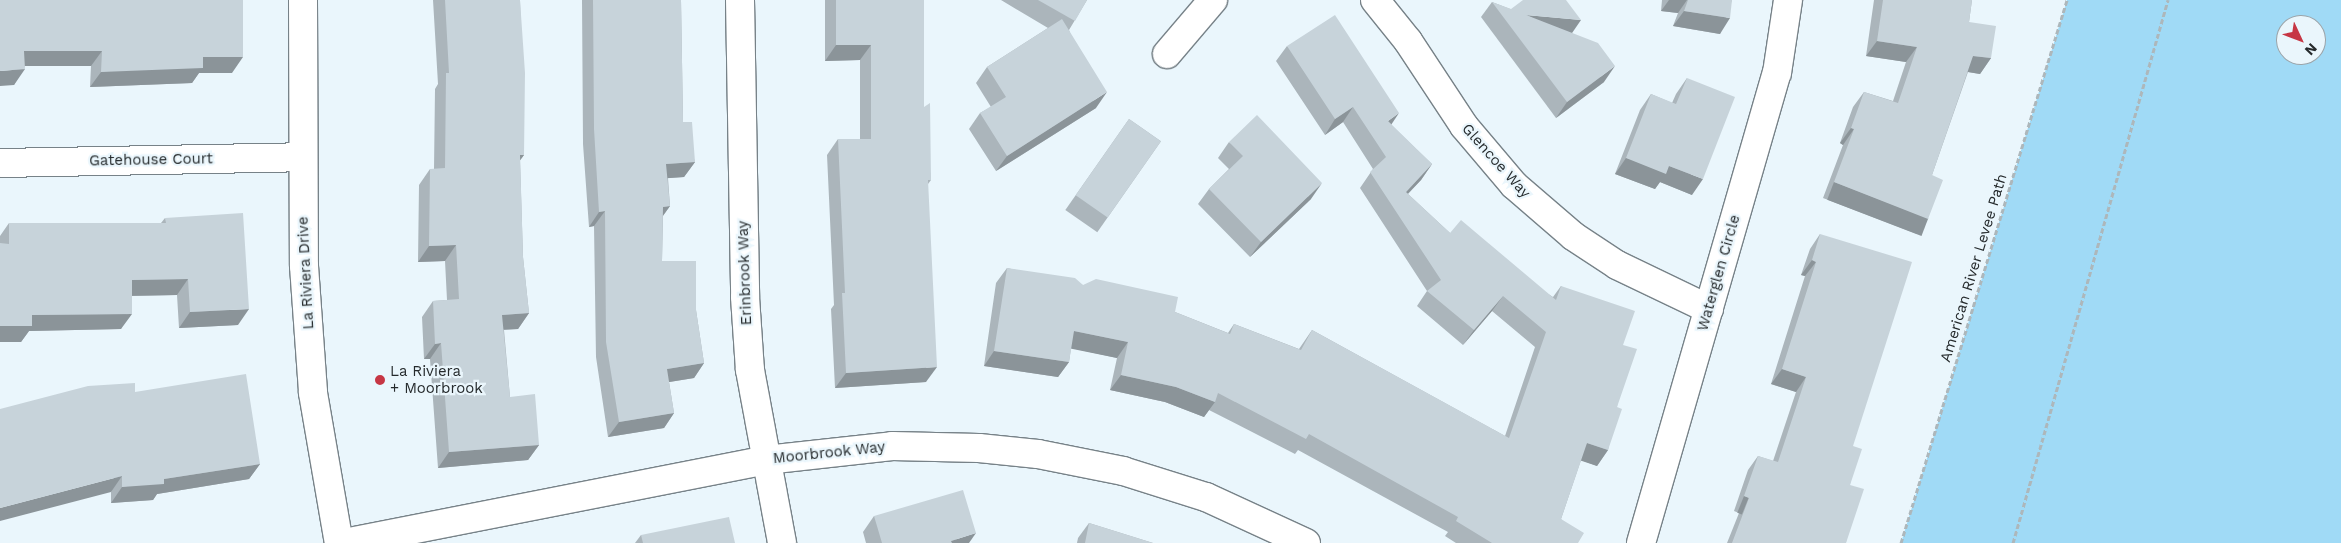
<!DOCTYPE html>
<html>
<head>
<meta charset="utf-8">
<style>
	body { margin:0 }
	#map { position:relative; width:2341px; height:543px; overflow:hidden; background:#eaf6fc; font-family:"Work Sans",sans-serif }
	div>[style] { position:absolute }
	.green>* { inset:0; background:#a0daf6 }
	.path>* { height:3px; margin-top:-1.5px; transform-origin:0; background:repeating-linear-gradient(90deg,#adb7bb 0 5px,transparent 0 7.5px) }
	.roads { filter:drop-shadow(1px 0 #778288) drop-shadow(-1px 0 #778288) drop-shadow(0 1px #778288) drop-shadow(0 -1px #778288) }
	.minor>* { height:28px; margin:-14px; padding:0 14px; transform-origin:14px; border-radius:14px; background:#fff }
	.wall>* { inset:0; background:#abb5bb; transform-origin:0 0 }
	.shaded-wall>* { inset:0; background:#8b9499; transform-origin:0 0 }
	.building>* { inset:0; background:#c7d3da; transform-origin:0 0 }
	.dots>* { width:14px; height:14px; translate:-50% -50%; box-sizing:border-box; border:2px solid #eaf6fc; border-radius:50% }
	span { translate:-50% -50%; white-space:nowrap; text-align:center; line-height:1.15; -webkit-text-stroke:4.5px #eaf6fc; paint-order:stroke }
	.street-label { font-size:15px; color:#252a2c }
	.poi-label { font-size:15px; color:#252a2c }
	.left { translate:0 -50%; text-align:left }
	.north { position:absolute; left:2276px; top:15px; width:50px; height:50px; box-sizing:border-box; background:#eaf6fc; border:1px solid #9ba4a9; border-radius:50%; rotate:133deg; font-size:14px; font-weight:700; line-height:20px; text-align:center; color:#252a2c }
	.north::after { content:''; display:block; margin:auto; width:18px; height:22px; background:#c63644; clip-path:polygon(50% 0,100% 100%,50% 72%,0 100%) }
</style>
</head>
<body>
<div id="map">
	<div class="green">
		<div style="clip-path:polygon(evenodd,2067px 0,2341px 0,2341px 543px,1901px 543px,2067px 0,2286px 25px,2316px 25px,2316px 55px,2286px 55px,2286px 25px)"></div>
	</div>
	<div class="path">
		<div style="left:1901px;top:543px;width:568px;rotate:-73deg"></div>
		<div style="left:2013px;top:543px;width:565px;rotate:-74.07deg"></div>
	</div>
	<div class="roads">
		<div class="minor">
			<div style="left:303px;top:0;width:266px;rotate:89.8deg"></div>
			<div style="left:304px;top:266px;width:127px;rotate:85.9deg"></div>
			<div style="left:313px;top:393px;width:152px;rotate:80.2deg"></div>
			<div style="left:740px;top:0;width:297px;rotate:89deg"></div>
			<div style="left:745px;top:297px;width:73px;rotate:86.1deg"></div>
			<div style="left:750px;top:370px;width:176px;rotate:79.5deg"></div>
			<div style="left:1375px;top:0;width:53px;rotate:51.2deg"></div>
			<div style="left:1408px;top:41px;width:102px;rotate:56.6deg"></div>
			<div style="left:1464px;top:126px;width:77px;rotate:49.7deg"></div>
			<div style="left:1514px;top:185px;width:78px;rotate:40.8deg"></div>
			<div style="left:1573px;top:236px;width:53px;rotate:33.4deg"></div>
			<div style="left:1617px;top:265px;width:102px;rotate:25.6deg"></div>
			<div style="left:1167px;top:54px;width:71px;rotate:-49.6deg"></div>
			<div style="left:0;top:163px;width:302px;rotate:-1.1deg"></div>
			<div style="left:344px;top:543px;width:430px;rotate:-11.1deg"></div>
			<div style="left:766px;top:460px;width:127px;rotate:-6.3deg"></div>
			<div style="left:892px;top:446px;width:87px;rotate:1.3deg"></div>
			<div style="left:979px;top:448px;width:59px;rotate:5.8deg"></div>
			<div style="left:1038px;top:454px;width:87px;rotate:11.3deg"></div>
			<div style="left:1123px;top:471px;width:87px;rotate:17.4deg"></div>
			<div style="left:1206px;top:497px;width:110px;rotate:24.7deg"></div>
			<div style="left:1641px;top:543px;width:489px;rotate:-73.9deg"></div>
			<div style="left:1777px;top:73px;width:74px;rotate:-81.4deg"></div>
		</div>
	</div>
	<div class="wall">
		<div style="clip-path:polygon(0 0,232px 73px,199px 73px,192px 83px,90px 87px,91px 66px,25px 66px,14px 85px)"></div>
		<div style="clip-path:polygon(433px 0,520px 0,524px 155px,520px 160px,523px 257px,529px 313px,518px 329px,504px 330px,510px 397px,539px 445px,528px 460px,438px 468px,430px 359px,424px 359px,422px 317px,433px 301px,447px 300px,445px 261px,418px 262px,419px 185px,430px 169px,434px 169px,435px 89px,438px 84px)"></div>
		<div style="clip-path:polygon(582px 0,681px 0,683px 122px,695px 162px,684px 177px,668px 178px,670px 206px,663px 216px,662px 261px,696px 310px,704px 363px,694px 378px,669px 382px,674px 413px,664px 428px,608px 437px,596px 357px,594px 226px,589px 227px,583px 144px)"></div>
		<div style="clip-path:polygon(825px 0,924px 0,924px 107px,931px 180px,928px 184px,926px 382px,835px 388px,831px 309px,834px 305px,827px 155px,838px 139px,860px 139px,860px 60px,825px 61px)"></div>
		<div style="clip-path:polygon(1001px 0,1087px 0,1069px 30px,1096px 108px,996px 171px,969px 129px,980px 113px,991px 107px,976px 83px,987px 67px,1048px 28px)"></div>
		<div style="clip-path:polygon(1662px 0,1732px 0,1720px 34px,1673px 26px,1678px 13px,1661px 11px)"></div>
		<div style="clip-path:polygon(1874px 0,1972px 0,1969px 22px,1991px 58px,1980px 74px,1968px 72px,1932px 175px,1917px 234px,1823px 198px,1843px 145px,1840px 143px,1853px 107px,1864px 92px,1893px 101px,1906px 62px,1866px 56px)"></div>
		<div style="clip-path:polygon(1492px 2px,1572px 33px,1604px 82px,1556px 118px,1481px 17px)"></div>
		<div style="clip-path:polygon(1287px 46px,1391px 125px,1432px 164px,1421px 180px,1408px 194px,1450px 233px,1553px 297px,1561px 286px,1623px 345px,1617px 407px,1608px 450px,1597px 466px,1581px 460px,1561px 519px,1578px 543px,1456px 543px,1445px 536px,1448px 532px,1298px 450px,1295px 454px,1209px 410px,1204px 417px,1165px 402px,1110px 390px,1117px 358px,1071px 348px,1069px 362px,1058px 377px,984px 366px,996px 283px,1007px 268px,1083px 285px,1175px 312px,1228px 333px,1234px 324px,1299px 349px,1312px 330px,1505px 436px,1535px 347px,1492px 311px,1463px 345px,1417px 306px,1427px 291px,1360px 188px,1373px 169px,1343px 122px,1325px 135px,1276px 61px)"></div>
		<div style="clip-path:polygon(1687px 78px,1692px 195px,1660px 182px,1655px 189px,1615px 174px,1640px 110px,1651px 94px,1672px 103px,1676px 94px)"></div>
		<div style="left:1129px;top:119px;width:39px;height:111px;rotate:35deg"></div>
		<div style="clip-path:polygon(1229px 142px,1311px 199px,1250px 257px,1198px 204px,1209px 189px,1229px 169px,1218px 158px)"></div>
		<div style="clip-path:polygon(165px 218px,238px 325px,179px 328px,177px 295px,132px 296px,121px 329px,29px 331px,21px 342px,0 342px,0 236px,9px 223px,161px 223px)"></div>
		<div style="clip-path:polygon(1820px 234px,1853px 446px,1850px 485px,1846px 543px,1727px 543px,1739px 513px,1734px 511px,1748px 470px,1758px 456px,1773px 461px,1796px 392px,1771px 384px,1805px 276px,1801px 275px,1810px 249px)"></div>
		<div style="clip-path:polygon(135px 392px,260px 464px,249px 479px,157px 494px,153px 500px,111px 503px,111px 492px)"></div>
		<div style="clip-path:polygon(874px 516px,969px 543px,866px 543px,863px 532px)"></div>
		<div style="clip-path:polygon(1089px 523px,1153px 543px,1077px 543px,1078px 538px)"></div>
		<div style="clip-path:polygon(641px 535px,735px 543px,635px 543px)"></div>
	</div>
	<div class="shaded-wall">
		<div style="clip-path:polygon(1669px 0,1687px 0,1678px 13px,1661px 11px)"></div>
		<div style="clip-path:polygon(1684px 11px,1730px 18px,1720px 34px,1673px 26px)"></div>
		<div style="clip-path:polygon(1526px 15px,1581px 20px,1570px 36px)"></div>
		<div style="clip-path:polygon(1877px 41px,1917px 47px,1906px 62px,1866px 56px)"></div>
		<div style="clip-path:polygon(836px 45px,871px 45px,860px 60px,825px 61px)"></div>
		<div style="clip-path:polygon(24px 51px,102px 51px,91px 66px,13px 66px)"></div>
		<div style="clip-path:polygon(1973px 56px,1991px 58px,1980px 74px,1962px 71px)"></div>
		<div style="clip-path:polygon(203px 57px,243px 57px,232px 73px,199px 73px,192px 83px,90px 87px,101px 72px)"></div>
		<div style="clip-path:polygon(1615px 66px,1604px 82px,1556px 118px,1567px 102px)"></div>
		<div style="clip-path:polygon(25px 69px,14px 85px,0 86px,0 71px)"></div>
		<div style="clip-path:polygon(1107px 92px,1096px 108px,996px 171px,1007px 156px)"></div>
		<div style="clip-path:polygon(1353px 107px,1343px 122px,1325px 135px,1335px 119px)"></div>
		<div style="clip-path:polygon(1399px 113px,1389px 128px,1388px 121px)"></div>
		<div style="clip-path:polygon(1851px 128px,1854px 129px,1843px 145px,1840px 143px)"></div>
		<div style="clip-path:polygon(520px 155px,524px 155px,513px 170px)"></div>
		<div style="clip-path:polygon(1626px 158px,1669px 166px,1703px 179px,1692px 195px,1660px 182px,1655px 189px,1615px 174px)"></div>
		<div style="clip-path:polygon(695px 162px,684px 177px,656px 179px,666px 164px)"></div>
		<div style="clip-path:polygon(1432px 164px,1421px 180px,1395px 207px,1406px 192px)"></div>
		<div style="left:1834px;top:182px;width:101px;height:19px;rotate:21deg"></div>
		<div style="clip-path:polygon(1322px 183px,1311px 199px,1250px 257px,1261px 242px)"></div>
		<div style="clip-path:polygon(670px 206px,659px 221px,663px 207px)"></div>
		<div style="clip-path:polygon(605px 211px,594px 226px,589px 227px,599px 212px)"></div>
		<div style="clip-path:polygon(456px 245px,445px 261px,418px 262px,429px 246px)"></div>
		<div style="clip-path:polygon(1812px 260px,1816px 262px,1805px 276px,1801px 275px)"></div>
		<div style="clip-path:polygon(188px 279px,177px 295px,121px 296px,132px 280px)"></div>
		<div style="clip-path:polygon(1503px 296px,1492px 311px,1463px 345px,1474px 330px)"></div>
		<div style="clip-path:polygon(249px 309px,238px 325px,179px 328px,190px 312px)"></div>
		<div style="clip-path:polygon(529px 313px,518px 329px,492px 330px,502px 315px)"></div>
		<div style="clip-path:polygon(132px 314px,121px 329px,29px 331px,21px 342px,0 342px,0 326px,32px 315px)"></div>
		<div style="clip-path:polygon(1074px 331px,1128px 342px,1117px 358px,1063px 347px)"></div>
		<div style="clip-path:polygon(441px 343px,430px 359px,424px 359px,435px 344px)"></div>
		<div style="clip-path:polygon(994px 351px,1069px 362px,1058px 377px,984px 366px)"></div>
		<div style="clip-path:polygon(704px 363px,694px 378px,657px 384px,667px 369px)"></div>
		<div style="clip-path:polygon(937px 367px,926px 382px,835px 388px,846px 373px)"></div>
		<div style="clip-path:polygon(1782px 369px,1806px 377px,1796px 392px,1771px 384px)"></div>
		<div style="clip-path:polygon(1121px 375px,1176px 387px,1215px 402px,1204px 417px,1165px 402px,1110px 390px)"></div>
		<div style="clip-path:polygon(674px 413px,664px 428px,608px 437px,619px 422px)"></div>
		<div style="clip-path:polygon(1587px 443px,1608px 450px,1597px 466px,1576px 459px)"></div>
		<div style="clip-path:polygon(539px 445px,528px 460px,438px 468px,449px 452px)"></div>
		<div style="clip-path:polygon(260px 464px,249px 479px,157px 494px,153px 500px,111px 503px,122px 487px,164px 479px)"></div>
		<div style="clip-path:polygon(122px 476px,111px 492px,0 521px,0 508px)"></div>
		<div style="left:1744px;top:496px;width:5px;height:18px;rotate:22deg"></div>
		<div style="clip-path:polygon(976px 533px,969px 543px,950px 543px,951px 541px)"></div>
	</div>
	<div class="building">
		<div style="clip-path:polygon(0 0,243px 0,243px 57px,203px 57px,203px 68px,101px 72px,102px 51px,24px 51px,25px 69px,0 71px)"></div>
		<div style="clip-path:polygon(445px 0,520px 0,525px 73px,524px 155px,520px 155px,523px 257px,529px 313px,502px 315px,510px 397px,535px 394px,539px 445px,449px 452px,441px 343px,435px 344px,433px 301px,459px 299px,456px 245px,429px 246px,430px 169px,445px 168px,446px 73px,449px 73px)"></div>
		<div style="clip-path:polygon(593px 0,681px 0,683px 122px,692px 122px,695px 162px,666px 164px,670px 206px,663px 207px,662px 261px,696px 261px,696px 310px,704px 363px,667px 369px,674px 413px,619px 422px,606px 342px,605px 211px,599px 212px,594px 129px)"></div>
		<div style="clip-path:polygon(836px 0,924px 0,924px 107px,930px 103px,931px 180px,928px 180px,937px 367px,846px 373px,842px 293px,845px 293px,838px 139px,871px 139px,871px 45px,836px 45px)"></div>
		<div style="clip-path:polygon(1038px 0,1087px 0,1075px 21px)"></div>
		<div style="clip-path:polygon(1523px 0,1566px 0,1581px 20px,1526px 15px,1598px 43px,1615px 66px,1567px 102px,1492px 2px,1511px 9px)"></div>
		<div style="clip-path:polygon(1688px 0,1732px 0,1730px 18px,1684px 11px)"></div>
		<div style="clip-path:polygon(1883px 0,1972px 0,1969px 22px,1996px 26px,1991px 58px,1973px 56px,1932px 175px,1943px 180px,1928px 219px,1834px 182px,1854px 129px,1851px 128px,1864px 92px,1898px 103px,1917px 47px,1877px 41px)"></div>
		<div style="clip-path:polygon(1335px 15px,1399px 113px,1388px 121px,1432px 164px,1406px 192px,1450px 233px,1461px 220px,1556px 300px,1561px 286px,1635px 311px,1623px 345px,1637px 349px,1617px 407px,1622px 409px,1608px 450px,1587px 443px,1561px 519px,1584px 533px,1578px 543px,1492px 543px,1456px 521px,1458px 517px,1309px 434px,1306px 439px,1218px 393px,1215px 402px,1176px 387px,1121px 375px,1128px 342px,1074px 331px,1069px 362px,994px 351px,1007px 268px,1075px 278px,1083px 285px,1096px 279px,1178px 297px,1175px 312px,1230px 334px,1234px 324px,1301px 350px,1312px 330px,1509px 438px,1546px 332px,1503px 296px,1474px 330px,1427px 291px,1441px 280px,1370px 172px,1386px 157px,1353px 107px,1335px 119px,1287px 46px)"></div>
		<div style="clip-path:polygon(1062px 19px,1107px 92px,1007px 156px,980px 113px,1006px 97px,987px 67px)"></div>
		<div style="clip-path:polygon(1687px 78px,1735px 97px,1703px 179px,1669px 166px,1666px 174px,1626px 158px,1651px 94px,1676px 104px)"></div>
		<div style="clip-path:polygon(1257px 115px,1322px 183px,1261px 242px,1209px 189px,1243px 156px,1229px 142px)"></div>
		<div style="left:1129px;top:119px;width:39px;height:93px;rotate:35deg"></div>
		<div style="clip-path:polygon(243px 213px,249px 309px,190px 312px,188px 279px,132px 280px,132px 314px,32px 315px,32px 326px,0 326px,0 243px,9px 244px,9px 223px,166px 223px,165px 218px)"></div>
		<div style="clip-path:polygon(1820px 234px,1912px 262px,1853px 446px,1862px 449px,1850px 485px,1864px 489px,1846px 543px,1732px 543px,1749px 498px,1744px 496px,1758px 456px,1778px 462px,1806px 377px,1782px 369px,1816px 262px,1812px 260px)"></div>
		<div style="clip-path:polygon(246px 374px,260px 464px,164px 479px,164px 484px,122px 487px,122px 476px,0 508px,0 409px,88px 386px,135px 383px,135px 392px)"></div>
		<div style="clip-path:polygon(963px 490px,976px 533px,951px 541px,952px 543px,882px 543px,874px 516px)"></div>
		<div style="clip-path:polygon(729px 517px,735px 543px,643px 543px,641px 535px)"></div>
		<div style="clip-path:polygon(1089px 523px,1153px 543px,1085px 543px)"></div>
	</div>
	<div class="dots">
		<div style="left:380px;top:380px;background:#c63644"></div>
	</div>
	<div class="street-label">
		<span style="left:151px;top:160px;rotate:-1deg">Gatehouse Court</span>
		<span style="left:1496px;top:161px;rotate:48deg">Glencoe Way</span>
		<span style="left:1974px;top:268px;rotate:-73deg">American River Levee Path</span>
		<span style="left:306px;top:273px;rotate:-93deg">La Riviera Drive</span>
		<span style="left:745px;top:273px;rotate:-92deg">Erinbrook Way</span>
		<span style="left:1719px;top:273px;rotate:-74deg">Waterglen Circle</span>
		<span style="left:829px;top:453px;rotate:-6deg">Moorbrook Way</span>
	</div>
	<div class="poi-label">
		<span class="left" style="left:390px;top:380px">La Riviera<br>+ Moorbrook</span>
	</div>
	<div class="north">N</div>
</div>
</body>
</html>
